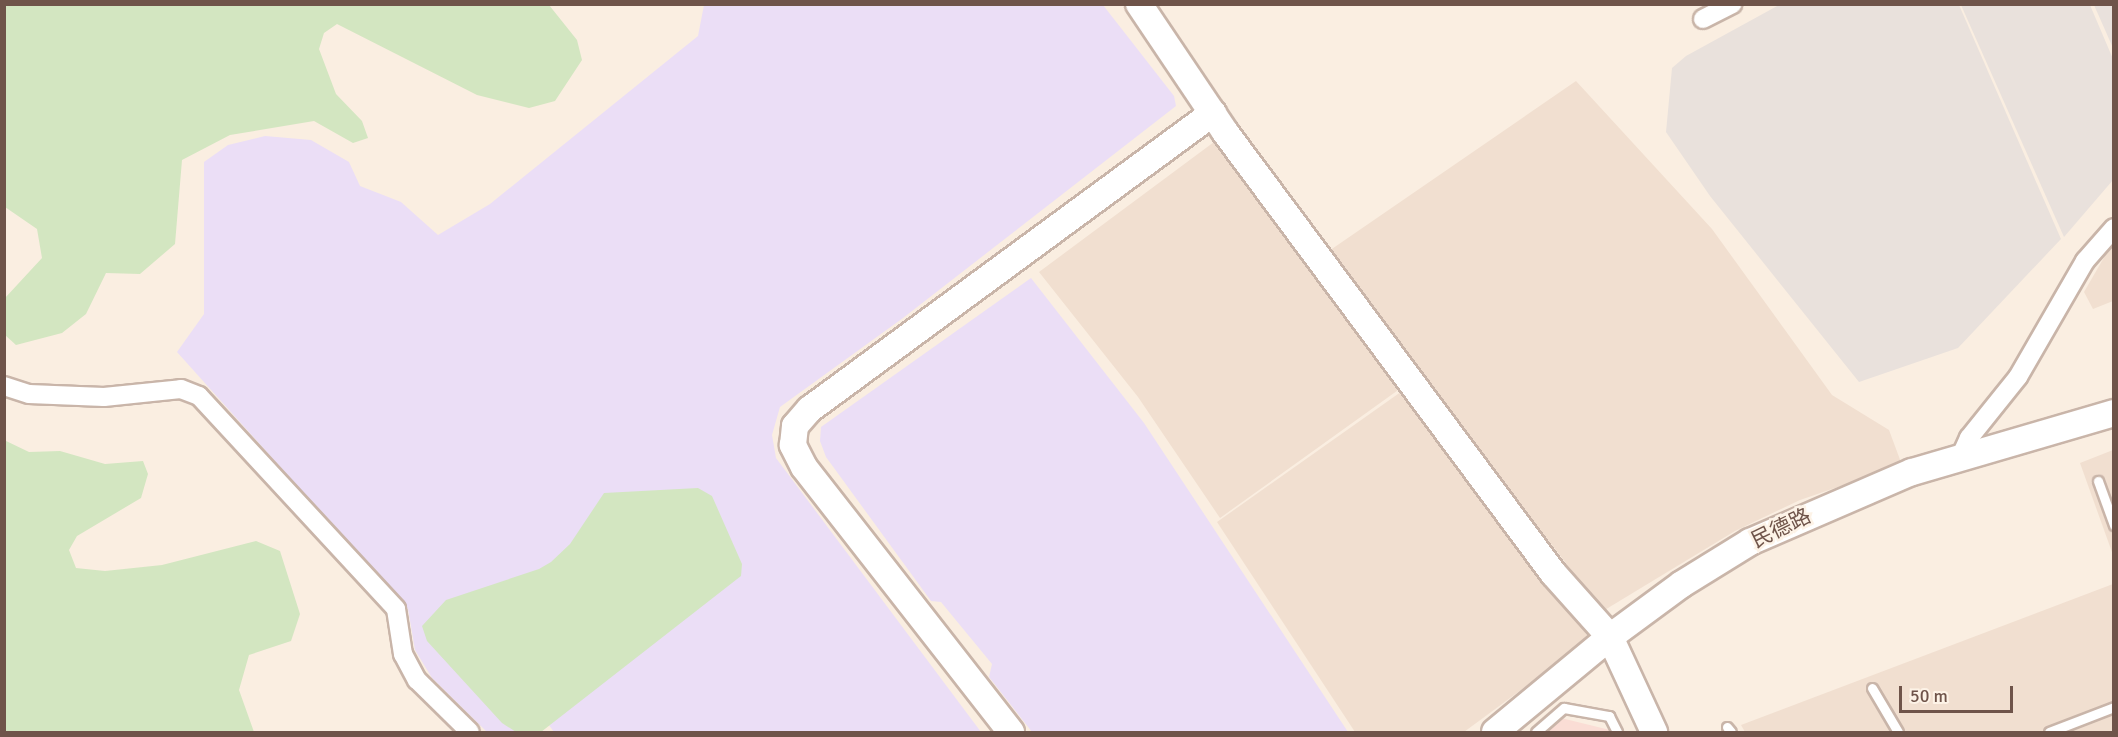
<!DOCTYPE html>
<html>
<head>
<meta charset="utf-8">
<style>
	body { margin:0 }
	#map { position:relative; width:2118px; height:737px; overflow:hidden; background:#faeee1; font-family:Signika,"Noto Sans SC",sans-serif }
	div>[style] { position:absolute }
	.residential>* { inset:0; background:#f1dfd0 }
	.commercial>* { inset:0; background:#faddd5 }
	.industrial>* { inset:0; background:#e9e1dc }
	.education>* { inset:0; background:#ebdef6 }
	.green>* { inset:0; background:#d3e6c1 }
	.roads { filter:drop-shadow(2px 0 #c9b5a9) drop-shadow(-2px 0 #c9b5a9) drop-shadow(0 2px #c9b5a9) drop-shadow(0 -2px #c9b5a9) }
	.lane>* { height:9px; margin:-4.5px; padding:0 4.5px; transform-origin:4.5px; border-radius:4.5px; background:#fff }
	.street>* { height:18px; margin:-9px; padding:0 9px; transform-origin:9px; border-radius:9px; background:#fff }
	.secondary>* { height:26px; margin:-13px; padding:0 13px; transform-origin:13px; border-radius:13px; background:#fff }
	span { translate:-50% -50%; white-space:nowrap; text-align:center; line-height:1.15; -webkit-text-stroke:5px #fdf3e7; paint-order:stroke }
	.street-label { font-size:21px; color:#6f544a }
	.frame { position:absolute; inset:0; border:6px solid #6f544a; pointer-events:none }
	.scale { position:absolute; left:1899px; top:686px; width:114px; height:27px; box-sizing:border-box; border:3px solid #6f544a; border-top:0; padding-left:8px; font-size:18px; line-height:21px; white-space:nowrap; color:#6f544a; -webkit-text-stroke:4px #fdf3e7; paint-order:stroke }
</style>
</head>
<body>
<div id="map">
	<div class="residential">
		<div style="clip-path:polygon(1576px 81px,1712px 229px,1832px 395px,1889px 430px,1902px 465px,1800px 500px,1735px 531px,1603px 611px,1326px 253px)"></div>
		<div style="clip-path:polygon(1214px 142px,1401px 388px,1220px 518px,1138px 397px,1039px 272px)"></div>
		<div style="clip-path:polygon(2113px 242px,2113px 301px,2093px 309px,2084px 292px)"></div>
		<div style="clip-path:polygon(1405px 389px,1590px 639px,1464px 732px,1355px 732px,1217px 522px)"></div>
		<div style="clip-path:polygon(2113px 450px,2113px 555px,2080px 463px)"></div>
		<div style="clip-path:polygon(2113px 584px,2113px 732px,1745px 732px,1741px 725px)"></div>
	</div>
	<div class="commercial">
		<div style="clip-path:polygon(1561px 718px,1610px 730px,1612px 732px,1546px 732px)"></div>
	</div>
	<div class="industrial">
		<div style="clip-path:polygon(1779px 5px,1959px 5px,2061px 239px,1958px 348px,1859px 382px,1710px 196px,1666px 132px,1672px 68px,1686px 56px)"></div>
		<div style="clip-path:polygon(1961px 5px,2090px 5px,2113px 59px,2113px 180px,2064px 237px)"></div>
		<div style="clip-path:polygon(2094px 5px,2113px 5px,2113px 48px)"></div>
	</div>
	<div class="education">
		<div style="clip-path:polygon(704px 5px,1103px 5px,1174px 96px,1176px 106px,903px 318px,780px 407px,772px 435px,776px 458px,981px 732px,554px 732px,543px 717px,526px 732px,487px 732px,432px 678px,415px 650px,408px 609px,177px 352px,204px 314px,204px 162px,228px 145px,265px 136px,311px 140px,349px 162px,360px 186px,401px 202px,438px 235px,490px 204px,698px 36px)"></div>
		<div style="clip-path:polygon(1031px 278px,1144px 423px,1348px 732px,1032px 732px,989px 677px,992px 664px,941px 602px,931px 601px,826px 457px,820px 441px,821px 427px)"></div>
	</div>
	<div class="green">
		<div style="clip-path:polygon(5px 4px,549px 5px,577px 40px,582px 60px,555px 101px,529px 108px,477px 95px,337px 24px,324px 33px,319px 49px,336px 94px,362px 121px,368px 138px,353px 143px,314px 121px,230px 135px,182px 160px,175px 244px,140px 274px,106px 273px,86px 314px,62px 333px,16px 345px,5px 335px,5px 298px,42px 258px,37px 229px,5px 207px)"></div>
		<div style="clip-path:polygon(4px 440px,29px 452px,60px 451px,105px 464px,143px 461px,148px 474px,141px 498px,77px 536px,69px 550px,76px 568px,105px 571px,162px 565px,256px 541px,280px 551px,300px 614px,291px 641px,249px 655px,239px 690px,254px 732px,5px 732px)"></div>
		<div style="clip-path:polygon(698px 488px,712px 496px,742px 564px,741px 576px,541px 732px,516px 732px,502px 723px,427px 641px,422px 626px,446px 600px,539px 569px,551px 562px,570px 544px,604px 493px)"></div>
	</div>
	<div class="roads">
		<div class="lane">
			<div style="left:2098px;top:481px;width:47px;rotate:70deg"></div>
			<div style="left:1872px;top:688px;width:51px;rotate:59.4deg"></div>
			<div style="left:1727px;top:727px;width:6px;rotate:51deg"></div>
			<div style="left:1536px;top:732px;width:37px;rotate:-41deg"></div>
			<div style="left:1564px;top:708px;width:46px;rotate:10.1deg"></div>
			<div style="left:1609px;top:716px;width:18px;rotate:63deg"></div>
			<div style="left:2049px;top:732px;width:70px;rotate:-21deg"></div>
		</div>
		<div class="street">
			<div style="left:1703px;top:19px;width:33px;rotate:-27deg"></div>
			<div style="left:4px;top:386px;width:26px;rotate:18deg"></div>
			<div style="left:29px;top:394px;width:75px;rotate:2.3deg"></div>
			<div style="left:104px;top:397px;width:77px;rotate:-5.9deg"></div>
			<div style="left:181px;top:389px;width:19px;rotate:21deg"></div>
			<div style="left:199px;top:396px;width:290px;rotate:47.2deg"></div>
			<div style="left:396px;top:609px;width:46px;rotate:81.2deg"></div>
			<div style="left:403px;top:654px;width:30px;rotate:62deg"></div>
			<div style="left:417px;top:680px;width:74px;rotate:44.5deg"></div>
			<div style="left:1960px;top:458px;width:22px;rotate:-66deg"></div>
			<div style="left:1969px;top:438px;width:78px;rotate:-51.2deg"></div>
			<div style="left:2018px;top:377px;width:134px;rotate:-60deg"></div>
			<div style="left:2085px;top:261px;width:44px;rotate:-48.7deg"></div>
		</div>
		<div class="secondary">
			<div style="left:1139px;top:4px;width:154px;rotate:56.1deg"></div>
			<div style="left:1225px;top:132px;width:550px;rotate:53.36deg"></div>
			<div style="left:1553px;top:573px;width:86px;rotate:48.3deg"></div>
			<div style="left:1610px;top:637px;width:105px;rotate:65.1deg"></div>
			<div style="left:1011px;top:732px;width:336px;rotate:-128deg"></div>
			<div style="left:804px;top:467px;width:25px;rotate:-117deg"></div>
			<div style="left:793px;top:445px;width:19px;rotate:-84deg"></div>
			<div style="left:795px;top:426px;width:23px;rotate:-49deg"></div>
			<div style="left:810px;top:409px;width:500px;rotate:-36.3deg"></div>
			<div style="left:1495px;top:732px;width:149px;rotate:-39.6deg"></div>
			<div style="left:1610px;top:637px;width:89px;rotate:-36.4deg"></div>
			<div style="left:1682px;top:584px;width:80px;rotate:-31.7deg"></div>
			<div style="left:1750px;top:542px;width:176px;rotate:-23.4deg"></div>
			<div style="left:1912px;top:472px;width:210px;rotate:-16.3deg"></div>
		</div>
	</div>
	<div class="street-label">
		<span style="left:1781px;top:528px;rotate:-26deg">民德路</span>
	</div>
	<div class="frame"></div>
	<div class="scale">50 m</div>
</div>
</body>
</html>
